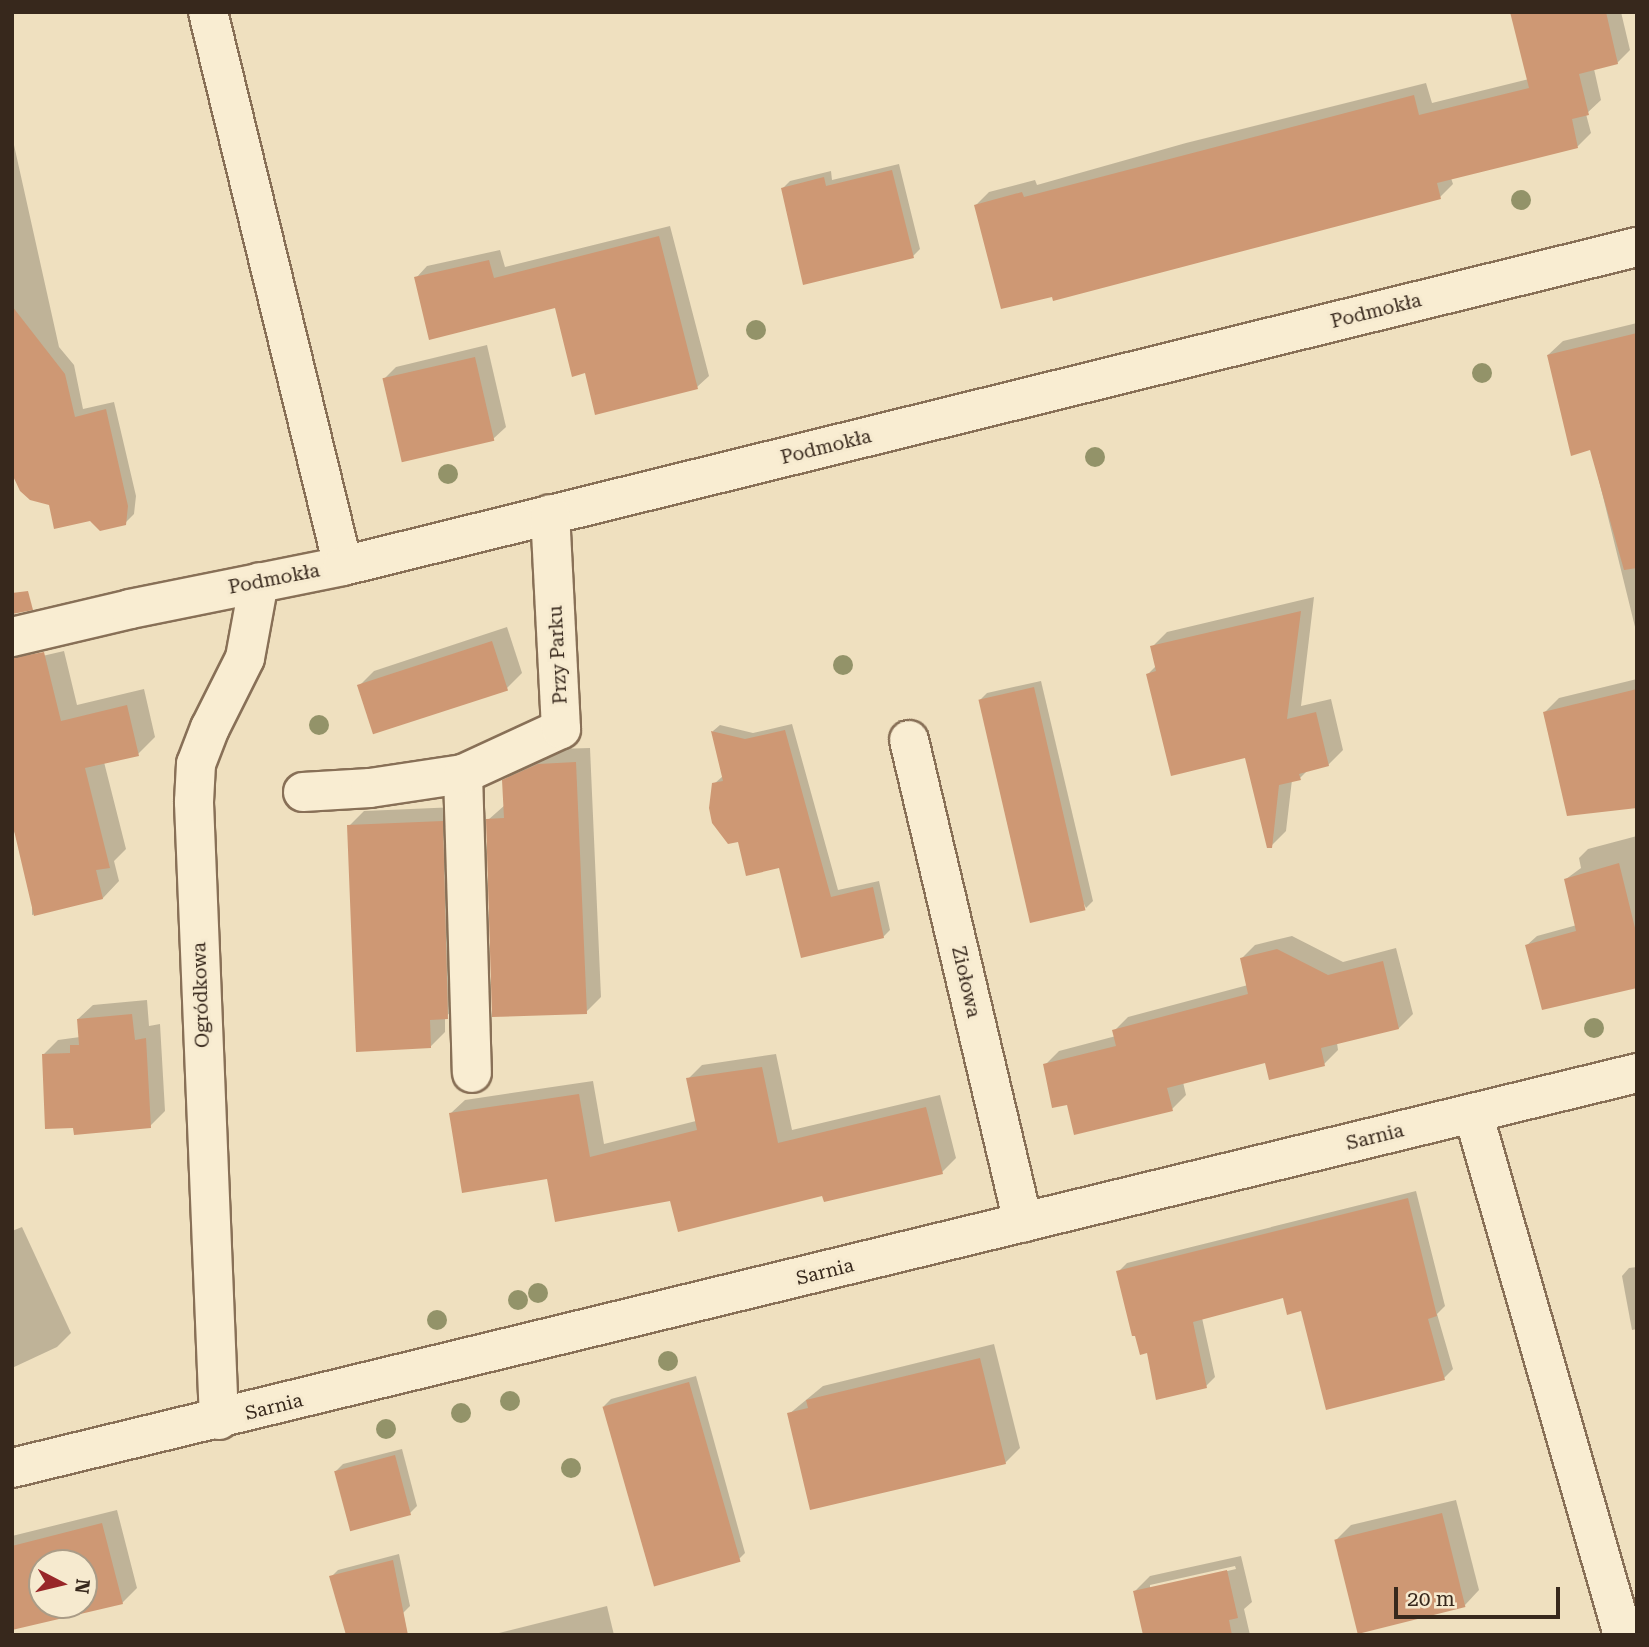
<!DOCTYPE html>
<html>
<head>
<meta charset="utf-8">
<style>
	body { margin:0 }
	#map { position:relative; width:1649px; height:1647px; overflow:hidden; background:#efe0bf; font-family:"Roboto Serif",serif }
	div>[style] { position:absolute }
	.shadow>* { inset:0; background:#0003 }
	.building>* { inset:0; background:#ce9874; transform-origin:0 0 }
	.roads { filter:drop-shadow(2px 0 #887057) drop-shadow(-2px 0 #887057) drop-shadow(0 2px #887057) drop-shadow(0 -2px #887057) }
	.minor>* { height:38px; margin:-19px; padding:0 19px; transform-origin:19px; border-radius:19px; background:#f9edd2 }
	.trees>* { width:20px; height:20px; margin:-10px; border-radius:50%; background:#939369 }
	span { translate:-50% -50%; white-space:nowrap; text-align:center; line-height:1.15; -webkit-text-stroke:6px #f6eacf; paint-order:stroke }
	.street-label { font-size:19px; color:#37281c }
	.frame { position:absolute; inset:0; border:14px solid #37281c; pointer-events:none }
	.north { position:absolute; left:28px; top:1549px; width:70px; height:70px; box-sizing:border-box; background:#f6eacf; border:2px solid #aa9c87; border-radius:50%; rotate:97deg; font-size:19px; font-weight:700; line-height:28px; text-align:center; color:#37281c }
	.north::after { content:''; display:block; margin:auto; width:24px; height:32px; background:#982628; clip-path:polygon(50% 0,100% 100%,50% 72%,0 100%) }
	.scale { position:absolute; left:1394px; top:1587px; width:166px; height:32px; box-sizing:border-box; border:4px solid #37281c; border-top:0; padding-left:9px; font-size:21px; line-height:24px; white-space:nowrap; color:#37281c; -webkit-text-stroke:5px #f6eacf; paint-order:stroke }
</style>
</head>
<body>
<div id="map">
	<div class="shadow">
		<div style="clip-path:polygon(1512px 12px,1621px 12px,1630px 50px,1617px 63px,1594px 69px,1601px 100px,1586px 114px,1591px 133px,1578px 146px,1451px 178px,1453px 184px,1440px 197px,976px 205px,989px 192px,1035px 180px,1037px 185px,1186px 143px,1426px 83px,1432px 103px,1529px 79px)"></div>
		<div style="clip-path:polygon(12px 136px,59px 347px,74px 365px,83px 409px,114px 402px,136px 496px,134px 514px,125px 523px,91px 519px,12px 469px)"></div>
		<div style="clip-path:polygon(899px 164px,920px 249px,913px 256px,783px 188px,790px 181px,831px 171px,832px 180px)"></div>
		<div style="clip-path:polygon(670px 226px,709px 376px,697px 387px,587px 371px,556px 306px,416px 278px,427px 266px,500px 250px,505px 267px)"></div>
		<div style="clip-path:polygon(1637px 323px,1637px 635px,1591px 448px,1548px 355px,1563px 341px)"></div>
		<div style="clip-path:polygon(487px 345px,506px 427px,493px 439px,384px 379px,396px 367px)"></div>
		<div style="clip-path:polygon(1314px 597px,1301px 706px,1331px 699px,1343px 750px,1328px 765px,1308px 770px,1300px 778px,1292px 780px,1286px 831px,1271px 846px,1247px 756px,1148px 674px,1157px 665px,1152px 647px,1167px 632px)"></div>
		<div style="clip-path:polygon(507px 627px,522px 673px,507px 688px,375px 732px,359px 686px,374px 671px)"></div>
		<div style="clip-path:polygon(64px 651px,77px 705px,144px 689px,155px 737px,138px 754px,104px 762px,126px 849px,114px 861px,119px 881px,103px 898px,32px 915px,32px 899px,16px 832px,12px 833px,12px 663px)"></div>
		<div style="clip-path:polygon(1637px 679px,1637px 746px,1545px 712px,1559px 698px)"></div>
		<div style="clip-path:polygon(1041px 681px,1093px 901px,1086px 908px,980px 700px,987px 693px)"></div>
		<div style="clip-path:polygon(792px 724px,838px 890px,879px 881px,890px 930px,883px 937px,739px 840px,714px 784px,723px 776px,713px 731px,720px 725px,753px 733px)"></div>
		<div style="clip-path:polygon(590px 748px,601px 997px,586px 1012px,488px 820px,505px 805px,504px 781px,519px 766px,555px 749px)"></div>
		<div style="clip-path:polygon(457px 807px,463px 1002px,445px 1017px,445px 1032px,430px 1047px,349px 826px,364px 811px)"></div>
		<div style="clip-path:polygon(1637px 836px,1637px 986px,1527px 945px,1537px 936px,1577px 925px,1566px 879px,1581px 868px,1579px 858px,1588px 849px)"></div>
		<div style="clip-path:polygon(1292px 936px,1343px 962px,1396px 948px,1413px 1014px,1399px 1028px,1337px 1043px,1338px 1050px,1324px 1064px,1266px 1061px,1183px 1082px,1186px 1095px,1172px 1109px,1068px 1103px,1045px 1065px,1059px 1051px,1116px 1036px,1114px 1031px,1128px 1017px,1248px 985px,1241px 959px,1255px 945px)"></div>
		<div style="clip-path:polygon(147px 1000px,149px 1026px,160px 1024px,165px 1111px,150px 1126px,74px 1126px,43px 1055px,58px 1040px,80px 1037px,78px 1019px,93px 1005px)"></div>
		<div style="clip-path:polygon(776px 1054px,792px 1130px,940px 1095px,956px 1158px,942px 1172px,824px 1194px,671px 1199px,548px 1177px,451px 1113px,465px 1100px,593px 1081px,604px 1144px,696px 1121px,688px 1079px,702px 1065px)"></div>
		<div style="clip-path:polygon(1416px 1191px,1445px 1306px,1437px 1314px,1453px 1369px,1444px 1378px,1302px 1309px,1284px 1295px,1202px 1318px,1215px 1377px,1206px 1386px,1149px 1351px,1118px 1272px,1127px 1263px)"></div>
		<div style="clip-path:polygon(22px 1227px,71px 1333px,57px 1347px,12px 1368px,12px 1231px)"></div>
		<div style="clip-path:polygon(1637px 1267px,1637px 1329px,1632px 1330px,1622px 1276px,1629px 1268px)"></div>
		<div style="clip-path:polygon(994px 1344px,1020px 1448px,1005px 1463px,789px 1414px,823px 1386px)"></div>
		<div style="clip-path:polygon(696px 1376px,745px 1553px,738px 1560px,604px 1406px,611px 1399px)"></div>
		<div style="clip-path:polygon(402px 1449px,417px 1506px,410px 1513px,336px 1471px,343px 1464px)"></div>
		<div style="clip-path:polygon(1456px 1500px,1479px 1590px,1465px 1605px,1336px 1540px,1351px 1525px)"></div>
		<div style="clip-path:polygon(evenodd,117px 1510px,137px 1588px,122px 1603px,12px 1616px,12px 1536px,117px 1510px,42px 1563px,84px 1563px,84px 1605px,42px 1605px,42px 1563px)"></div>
		<div style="clip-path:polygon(399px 1554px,410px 1606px,403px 1613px,331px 1577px,338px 1570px)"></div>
		<div style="clip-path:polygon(evenodd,1241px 1556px,1252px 1602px,1244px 1609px,1250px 1635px,1145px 1635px,1135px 1591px,1150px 1576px,1241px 1556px,1235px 1566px,1236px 1569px,1150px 1589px,1150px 1585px,1235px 1566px)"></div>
		<div style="clip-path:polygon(607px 1606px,614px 1635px,491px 1635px)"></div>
	</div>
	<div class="building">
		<div style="clip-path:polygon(1510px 12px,1606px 12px,1618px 64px,1579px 74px,1589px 115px,1572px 119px,1578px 148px,1437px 183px,1441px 199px,1053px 301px,1052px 297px,1001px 309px,974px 205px,1022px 192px,1024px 197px,1414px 95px,1419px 115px,1529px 88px)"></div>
		<div style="clip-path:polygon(892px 170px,914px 258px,803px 285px,781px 188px,824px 177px,826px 186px)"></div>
		<div style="clip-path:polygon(659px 236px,698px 389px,595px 415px,585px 373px,572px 377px,555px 308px,429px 340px,414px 277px,489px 260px,494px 278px)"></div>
		<div style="clip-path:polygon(12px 306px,65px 374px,75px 417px,106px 409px,128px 506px,126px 525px,100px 531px,90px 521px,54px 529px,49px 505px,30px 500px,20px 491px,12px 474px)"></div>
		<div style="clip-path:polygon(1637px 333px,1637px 568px,1624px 570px,1590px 450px,1571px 456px,1547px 355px)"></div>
		<div style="left:475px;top:357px;width:86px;height:95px;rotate:77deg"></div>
		<div style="clip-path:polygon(28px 591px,33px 610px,12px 614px,12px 593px)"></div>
		<div style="clip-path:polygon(1301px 611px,1287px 719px,1316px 712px,1329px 766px,1299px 774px,1301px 780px,1279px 785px,1272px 848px,1267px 848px,1245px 758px,1171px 776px,1146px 674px,1156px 671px,1150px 646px)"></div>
		<div style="left:492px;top:641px;width:52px;height:142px;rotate:72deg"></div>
		<div style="clip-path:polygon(44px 652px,61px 721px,127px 705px,139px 756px,85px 768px,110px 868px,96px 870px,103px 899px,34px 916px,12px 822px,12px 658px)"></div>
		<div style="left:1034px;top:687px;width:229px;height:57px;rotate:77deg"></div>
		<div style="clip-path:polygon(1637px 689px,1637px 808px,1567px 816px,1543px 712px)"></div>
		<div style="clip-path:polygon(785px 730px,831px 897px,873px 887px,884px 938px,801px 958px,779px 868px,746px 876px,738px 842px,728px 844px,712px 823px,709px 808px,712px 783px,723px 781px,711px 731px,745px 739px)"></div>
		<div style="clip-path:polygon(576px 762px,587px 1014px,492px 1017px,486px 819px,504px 818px,502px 780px,538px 764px)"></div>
		<div style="clip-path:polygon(443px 821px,448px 1019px,430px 1020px,431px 1048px,356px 1052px,347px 825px)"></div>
		<div style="clip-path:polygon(1619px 863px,1637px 936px,1637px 988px,1542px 1010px,1525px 945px,1576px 931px,1564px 879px)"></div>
		<div style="clip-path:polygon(1277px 949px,1328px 975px,1383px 961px,1399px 1029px,1321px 1048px,1325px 1066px,1269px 1080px,1265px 1063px,1167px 1088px,1173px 1111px,1074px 1135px,1067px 1105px,1052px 1108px,1043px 1064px,1116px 1046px,1112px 1030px,1248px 994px,1240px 958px)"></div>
		<div style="clip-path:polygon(132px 1014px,135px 1040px,146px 1038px,151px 1128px,74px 1135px,73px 1128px,45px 1129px,42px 1054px,70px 1053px,70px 1045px,79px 1045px,77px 1019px)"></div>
		<div style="clip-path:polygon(762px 1067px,778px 1143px,926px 1107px,943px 1174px,824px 1202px,822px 1196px,678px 1232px,670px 1201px,555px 1222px,547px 1179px,462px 1193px,449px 1113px,579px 1094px,590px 1157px,697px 1130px,686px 1078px)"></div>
		<div style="clip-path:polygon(1408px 1198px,1437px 1316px,1428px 1319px,1445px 1380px,1326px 1410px,1301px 1311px,1287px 1315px,1283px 1298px,1193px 1322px,1207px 1388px,1156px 1400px,1147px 1353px,1140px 1355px,1135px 1336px,1132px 1336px,1116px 1271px)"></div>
		<div style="clip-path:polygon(980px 1358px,1006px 1464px,810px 1510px,787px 1413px,808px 1408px,806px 1400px)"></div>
		<div style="left:689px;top:1382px;width:187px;height:90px;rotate:74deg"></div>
		<div style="left:395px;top:1455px;width:62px;height:63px;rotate:75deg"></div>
		<div style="left:1442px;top:1513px;width:97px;height:111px;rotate:76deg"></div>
		<div style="clip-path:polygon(evenodd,102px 1523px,123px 1604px,12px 1630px,12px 1546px,102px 1523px,42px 1563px,84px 1563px,84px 1605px,42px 1605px,42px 1563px)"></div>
		<div style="clip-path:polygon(393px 1560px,408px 1635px,346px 1635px,329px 1576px)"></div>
		<div style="clip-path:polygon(1227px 1570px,1238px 1618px,1229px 1620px,1232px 1635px,1143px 1635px,1133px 1591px)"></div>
	</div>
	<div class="roads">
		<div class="minor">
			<div style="left:208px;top:12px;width:570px;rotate:76.3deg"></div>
			<div style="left:12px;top:637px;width:121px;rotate:-13.3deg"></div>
			<div style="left:130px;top:609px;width:217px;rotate:-11.4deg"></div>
			<div style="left:343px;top:566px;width:1333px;rotate:-13.85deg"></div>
			<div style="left:909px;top:740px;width:496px;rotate:76.7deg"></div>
			<div style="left:463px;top:774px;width:299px;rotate:88.3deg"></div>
			<div style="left:303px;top:792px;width:67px;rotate:-3.4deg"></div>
			<div style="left:370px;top:788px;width:94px;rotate:-8.6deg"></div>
			<div style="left:463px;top:774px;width:108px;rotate:-24.7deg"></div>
			<div style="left:561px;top:729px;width:215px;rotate:-92.9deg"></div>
			<div style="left:1473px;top:1113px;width:543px;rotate:73.97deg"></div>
			<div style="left:219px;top:1420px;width:619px;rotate:-92.32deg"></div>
			<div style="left:194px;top:802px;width:38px;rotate:-87deg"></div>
			<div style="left:196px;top:764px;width:39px;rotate:-69deg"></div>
			<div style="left:210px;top:728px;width:78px;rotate:-63.4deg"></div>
			<div style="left:245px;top:658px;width:77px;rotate:-79.6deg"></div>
			<div style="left:12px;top:1468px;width:1672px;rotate:-13.66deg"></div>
		</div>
	</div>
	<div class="trees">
		<div style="left:1521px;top:200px"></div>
		<div style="left:756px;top:330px"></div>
		<div style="left:1482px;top:373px"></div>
		<div style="left:1095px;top:457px"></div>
		<div style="left:448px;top:474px"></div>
		<div style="left:843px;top:665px"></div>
		<div style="left:319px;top:725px"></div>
		<div style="left:1594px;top:1028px"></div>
		<div style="left:538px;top:1293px"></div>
		<div style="left:518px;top:1300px"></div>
		<div style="left:437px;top:1320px"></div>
		<div style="left:668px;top:1361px"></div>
		<div style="left:510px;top:1401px"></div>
		<div style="left:461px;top:1413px"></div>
		<div style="left:386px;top:1429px"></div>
		<div style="left:571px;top:1468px"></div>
	</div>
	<div class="street-label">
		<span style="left:1376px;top:311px;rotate:-14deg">Podmokła</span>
		<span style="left:826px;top:447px;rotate:-14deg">Podmokła</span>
		<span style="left:274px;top:579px;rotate:-11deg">Podmokła</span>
		<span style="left:558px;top:655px;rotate:-93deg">Przy Parku</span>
		<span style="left:966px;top:982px;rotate:77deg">Ziołowa</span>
		<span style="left:201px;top:995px;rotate:-92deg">Ogródkowa</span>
		<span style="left:1375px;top:1137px;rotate:-14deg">Sarnia</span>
		<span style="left:825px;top:1272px;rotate:-14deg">Sarnia</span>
		<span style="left:274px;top:1407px;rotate:-14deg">Sarnia</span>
	</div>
	<div class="frame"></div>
	<div class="north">N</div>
	<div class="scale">20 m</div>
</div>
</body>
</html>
